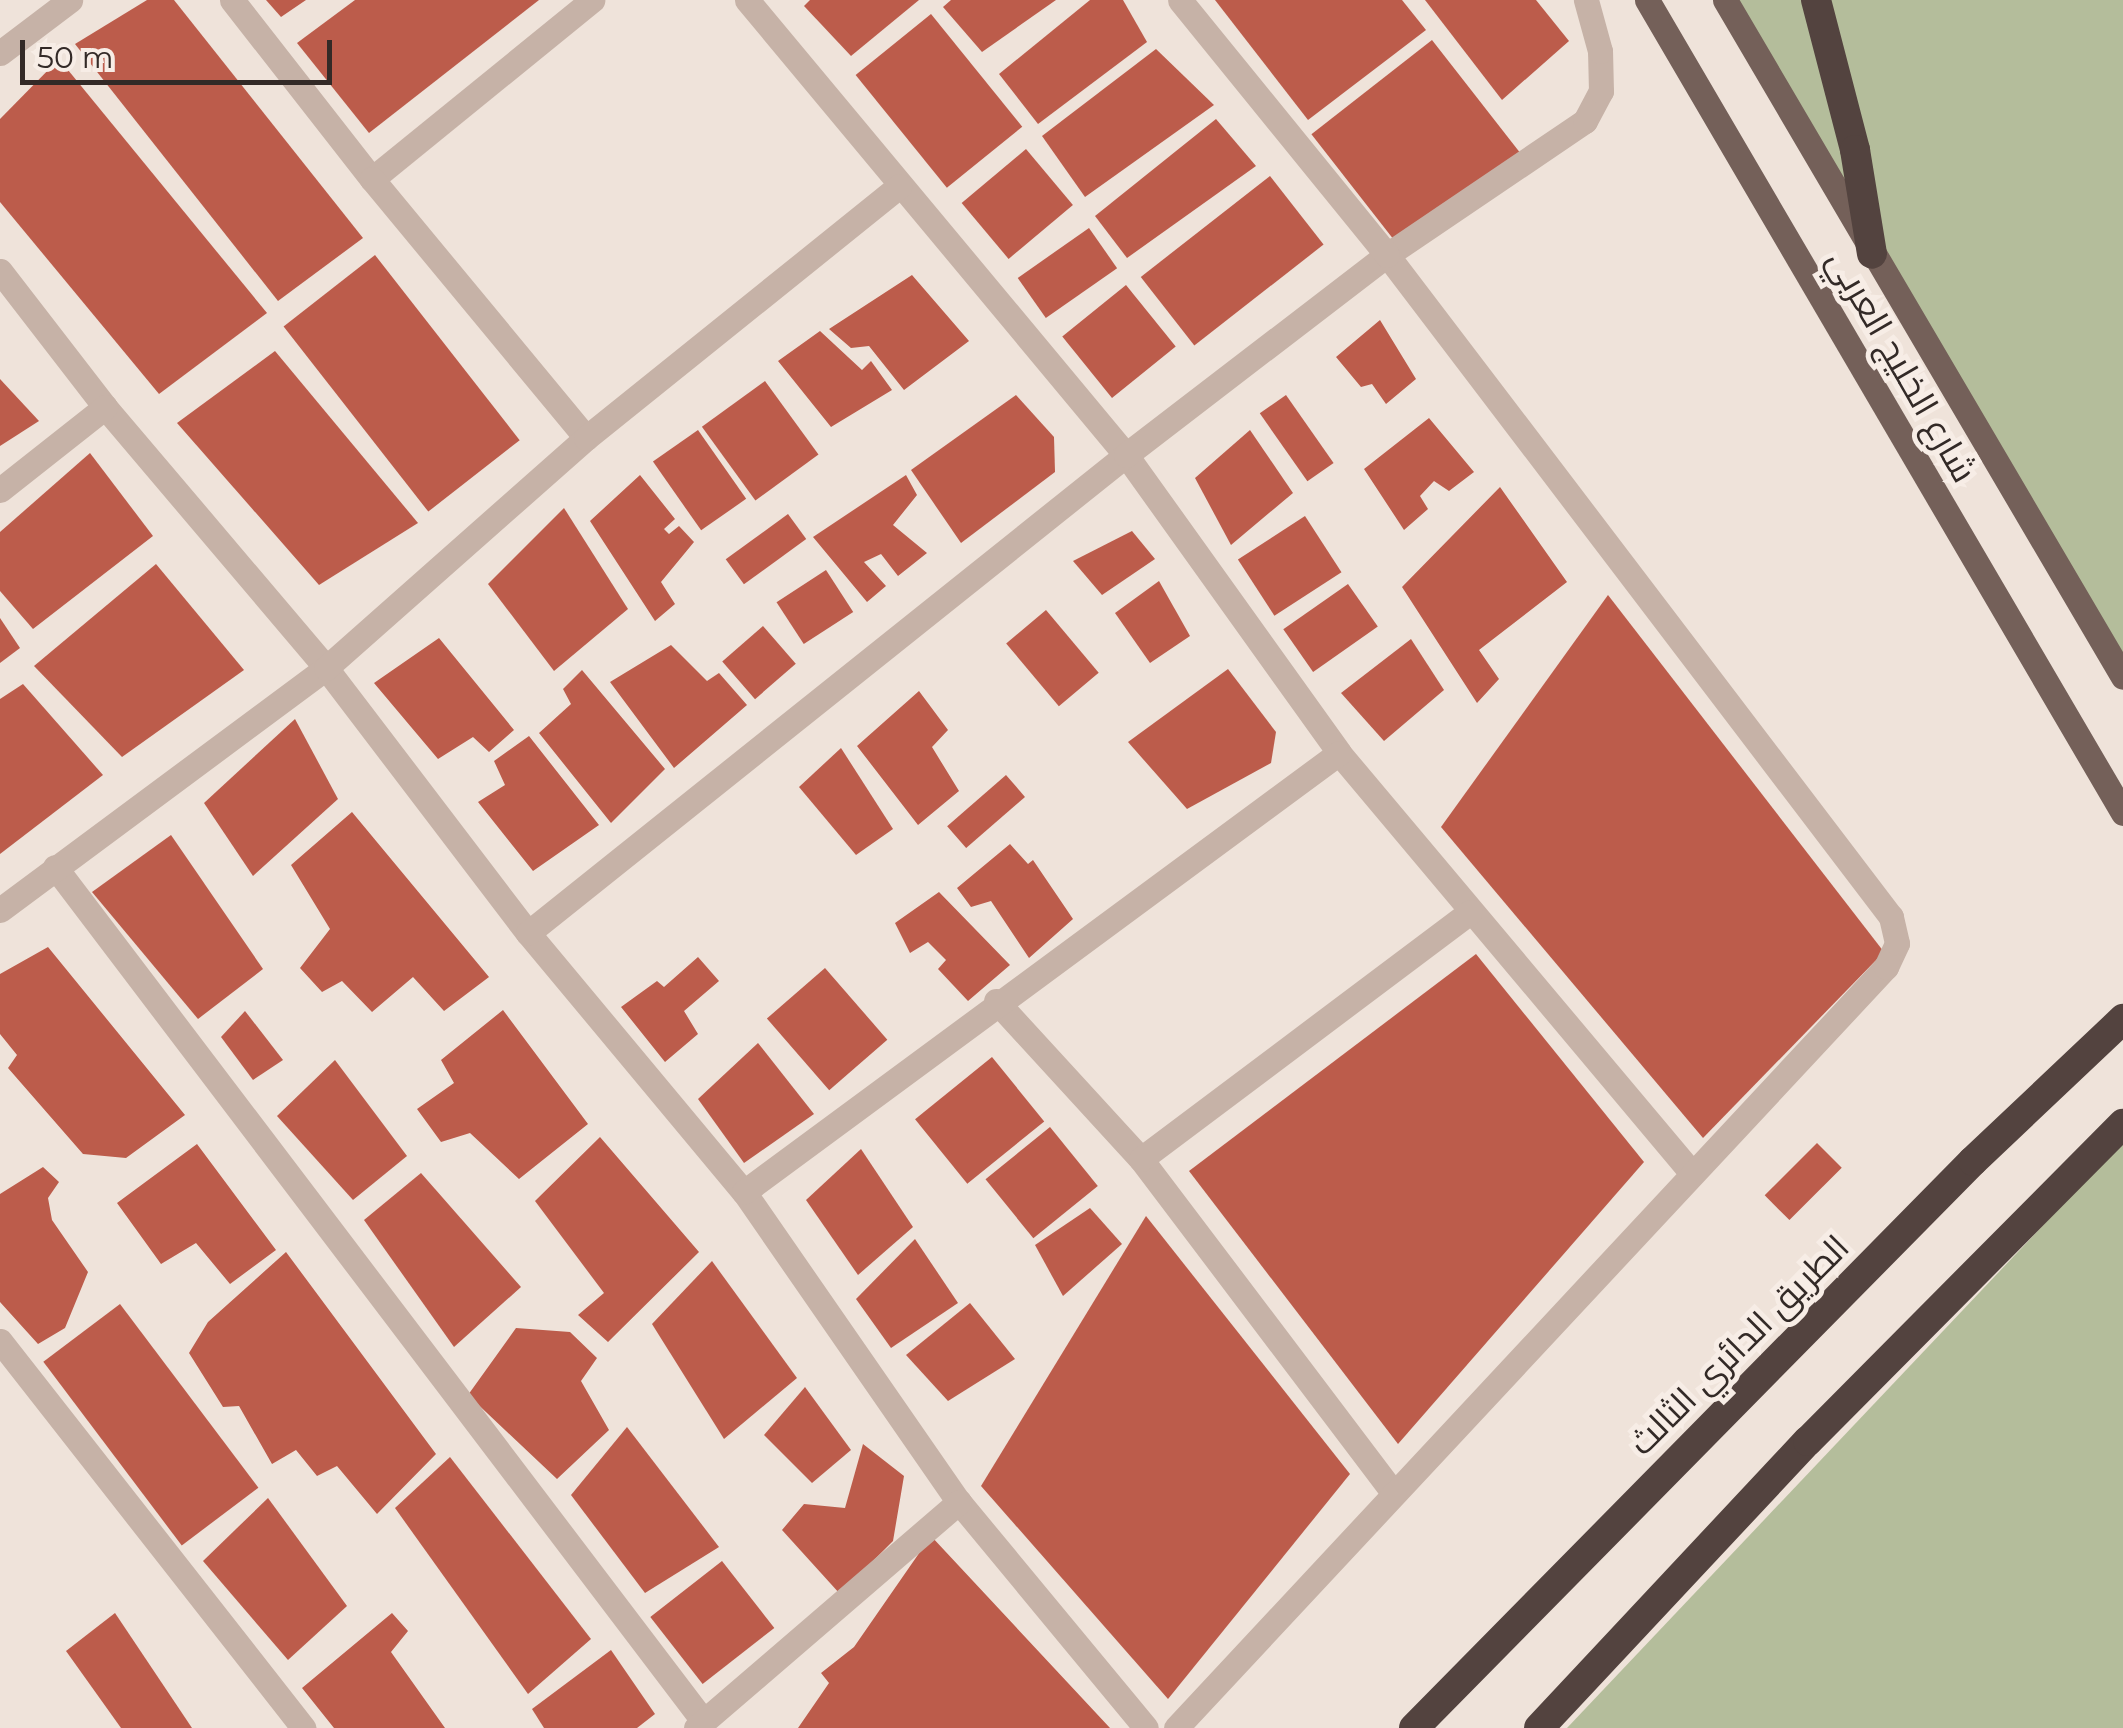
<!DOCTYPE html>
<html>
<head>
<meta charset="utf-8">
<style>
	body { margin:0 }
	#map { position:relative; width:2123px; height:1728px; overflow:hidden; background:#efe3da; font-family:Montserrat,Cairo,sans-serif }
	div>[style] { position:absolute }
	.green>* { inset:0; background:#b4bd9b }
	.building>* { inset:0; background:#bc5c4b; transform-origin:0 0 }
	.minor>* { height:25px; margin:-12.5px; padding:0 12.5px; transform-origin:12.5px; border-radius:12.5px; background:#c6b2a7 }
	.major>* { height:25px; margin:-12.5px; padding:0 12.5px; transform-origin:12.5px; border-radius:12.5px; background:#746059 }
	.highway>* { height:30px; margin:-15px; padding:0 15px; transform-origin:15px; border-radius:15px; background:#53433f }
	span { translate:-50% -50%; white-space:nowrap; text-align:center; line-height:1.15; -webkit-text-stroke:10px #f7ede6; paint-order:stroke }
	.street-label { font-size:35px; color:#332a27 }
	.scale { position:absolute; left:20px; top:40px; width:312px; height:45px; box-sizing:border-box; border:5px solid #332a27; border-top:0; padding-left:12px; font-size:30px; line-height:35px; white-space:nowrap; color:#332a27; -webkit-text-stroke:8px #f7ede6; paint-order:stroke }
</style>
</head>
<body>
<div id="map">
	<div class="green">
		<div style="clip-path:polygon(1726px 0,1812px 0,1871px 251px)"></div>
		<div style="clip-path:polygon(1822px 0,2123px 0,2123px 670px,1880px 253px)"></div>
		<div style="clip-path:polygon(2123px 1141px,2123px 1728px,1567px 1728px)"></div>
	</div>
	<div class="building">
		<div style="clip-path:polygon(147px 0,174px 0,363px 238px,278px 301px,75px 44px)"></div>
		<div style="clip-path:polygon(266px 0,306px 0,281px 17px)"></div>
		<div style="clip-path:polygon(355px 0,539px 0,369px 133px,297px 43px)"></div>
		<div style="clip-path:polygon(810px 0,919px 0,851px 56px,804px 6px)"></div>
		<div style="clip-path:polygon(951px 0,1056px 0,982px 52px,943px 7px)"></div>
		<div style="clip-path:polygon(1090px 0,1123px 0,1147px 42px,1038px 124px,999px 74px)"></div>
		<div style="clip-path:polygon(1215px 0,1402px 0,1426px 30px,1308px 120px)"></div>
		<div style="clip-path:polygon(1425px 0,1536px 0,1569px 41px,1502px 100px)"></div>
		<div style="left:931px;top:14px;width:145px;height:97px;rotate:51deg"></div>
		<div style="left:1432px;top:40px;width:143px;height:153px;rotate:52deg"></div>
		<div style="clip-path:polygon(1156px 49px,1214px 105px,1085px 197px,1042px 136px)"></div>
		<div style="clip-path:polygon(59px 59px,267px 313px,159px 394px,0 202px,0 119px)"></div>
		<div style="clip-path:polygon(1216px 119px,1256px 166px,1127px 258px,1095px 216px)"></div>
		<div style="left:1026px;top:149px;width:73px;height:84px;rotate:50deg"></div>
		<div style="left:1270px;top:176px;width:87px;height:164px;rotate:52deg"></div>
		<div style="left:1089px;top:228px;width:49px;height:87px;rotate:55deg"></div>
		<div style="left:375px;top:255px;width:235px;height:116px;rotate:52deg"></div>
		<div style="clip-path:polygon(912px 275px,969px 341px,904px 390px,869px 346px,851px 348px,829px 329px)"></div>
		<div style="left:1126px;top:285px;width:79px;height:82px;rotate:51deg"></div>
		<div style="clip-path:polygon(1380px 320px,1416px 379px,1386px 404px,1372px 384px,1361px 387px,1336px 357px)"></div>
		<div style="clip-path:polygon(820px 331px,862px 370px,871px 361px,892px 390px,831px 427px,778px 361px)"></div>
		<div style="clip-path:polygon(275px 351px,418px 523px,319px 585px,177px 423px)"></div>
		<div style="clip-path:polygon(0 379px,39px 421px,0 446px)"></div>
		<div style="left:765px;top:381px;width:91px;height:78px;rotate:54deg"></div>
		<div style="clip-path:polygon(1016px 395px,1054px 437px,1055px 472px,961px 543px,911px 470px)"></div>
		<div style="left:1286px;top:395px;width:83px;height:32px;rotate:55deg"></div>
		<div style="clip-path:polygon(1429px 418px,1474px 472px,1449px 491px,1434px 481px,1420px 496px,1428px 509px,1404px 530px,1364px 469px)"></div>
		<div style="left:698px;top:430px;width:84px;height:55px;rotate:55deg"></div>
		<div style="clip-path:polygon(1250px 430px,1293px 493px,1231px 545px,1195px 478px)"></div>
		<div style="clip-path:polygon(90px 453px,153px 536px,33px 629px,0 591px,0 532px)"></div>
		<div style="clip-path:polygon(640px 475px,675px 519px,664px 529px,669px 534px,679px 526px,694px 542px,661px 582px,675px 604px,655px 621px,590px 521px)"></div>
		<div style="clip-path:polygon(906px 475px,917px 495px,893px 525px,927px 553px,898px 576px,881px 554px,864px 562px,886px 586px,867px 602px,813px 537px)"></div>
		<div style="clip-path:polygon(1500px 487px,1567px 582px,1479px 650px,1499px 679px,1477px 703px,1402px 587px)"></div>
		<div style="clip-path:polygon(564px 508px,628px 609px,554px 671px,488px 584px)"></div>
		<div style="left:788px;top:514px;width:31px;height:77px;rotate:54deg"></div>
		<div style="left:1305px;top:516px;width:67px;height:80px;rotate:57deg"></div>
		<div style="clip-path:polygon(1132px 531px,1155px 559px,1102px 595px,1073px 561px)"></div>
		<div style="clip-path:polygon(156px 564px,244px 670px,122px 757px,34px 666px)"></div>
		<div style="left:826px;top:570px;width:50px;height:59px;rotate:57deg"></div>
		<div style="clip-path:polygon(1159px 581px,1190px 636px,1150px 663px,1115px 613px)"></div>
		<div style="left:1348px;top:584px;width:52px;height:79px;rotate:55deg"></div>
		<div style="clip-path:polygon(1608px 595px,1884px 952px,1703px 1138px,1441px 827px)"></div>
		<div style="left:1046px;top:610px;width:82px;height:52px;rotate:50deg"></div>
		<div style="clip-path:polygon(0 618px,20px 648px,0 663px)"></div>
		<div style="left:763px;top:626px;width:50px;height:54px;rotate:49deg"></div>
		<div style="clip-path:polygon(439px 638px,514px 730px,489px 752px,473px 737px,438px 759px,374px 683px)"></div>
		<div style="clip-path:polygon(1411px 639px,1444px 690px,1384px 741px,1341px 693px)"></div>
		<div style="clip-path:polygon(671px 645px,707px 681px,719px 673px,747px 705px,674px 768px,610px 682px)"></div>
		<div style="clip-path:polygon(1228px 669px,1276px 732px,1271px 763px,1187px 809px,1128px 742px)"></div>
		<div style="clip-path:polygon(582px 670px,665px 769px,611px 823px,539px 733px,571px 704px,563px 689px)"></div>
		<div style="clip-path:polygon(23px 684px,103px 775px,0 854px,0 699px)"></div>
		<div style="clip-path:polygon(919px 691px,948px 730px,932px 747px,959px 791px,918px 825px,857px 746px)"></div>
		<div style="clip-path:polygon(295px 719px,338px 799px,253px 876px,204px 803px)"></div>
		<div style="clip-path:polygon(529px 736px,599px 825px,533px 871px,478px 802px,505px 785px,494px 761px)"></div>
		<div style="clip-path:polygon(841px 748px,893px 829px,856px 855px,799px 787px)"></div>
		<div style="left:1006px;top:775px;width:29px;height:78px;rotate:49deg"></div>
		<div style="clip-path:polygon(352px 812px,489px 977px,444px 1011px,413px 977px,372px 1012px,342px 981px,322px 992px,300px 968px,330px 929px,291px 865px)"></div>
		<div style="clip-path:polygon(171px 835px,263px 969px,198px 1019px,92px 892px)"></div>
		<div style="clip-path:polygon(1010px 844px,1028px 864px,1033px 860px,1073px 919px,1029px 958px,991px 901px,971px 907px,957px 888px)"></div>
		<div style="clip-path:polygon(939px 892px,1010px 965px,968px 1001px,938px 969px,946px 960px,928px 942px,910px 953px,895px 923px)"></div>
		<div style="clip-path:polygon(48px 947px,185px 1115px,126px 1158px,83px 1154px,8px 1068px,17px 1055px,0 1034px,0 974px)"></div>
		<div style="clip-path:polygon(1476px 954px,1644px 1162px,1398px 1444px,1189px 1171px)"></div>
		<div style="clip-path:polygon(698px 957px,719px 981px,684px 1011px,698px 1034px,665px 1062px,621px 1007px,657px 981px,664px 987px)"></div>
		<div style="left:825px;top:968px;width:95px;height:77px;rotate:49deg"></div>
		<div style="clip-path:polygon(503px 1010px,588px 1124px,519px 1179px,470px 1133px,441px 1142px,417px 1109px,454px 1083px,441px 1060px)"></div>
		<div style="clip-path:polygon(245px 1011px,283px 1060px,253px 1080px,221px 1037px)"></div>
		<div style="clip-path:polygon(758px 1043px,814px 1114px,744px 1163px,698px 1099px)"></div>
		<div style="left:992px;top:1057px;width:83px;height:99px;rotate:51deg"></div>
		<div style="clip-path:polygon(335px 1060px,407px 1156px,353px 1200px,277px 1116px)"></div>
		<div style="left:1050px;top:1127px;width:76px;height:83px;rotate:51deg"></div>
		<div style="clip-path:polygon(600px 1137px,699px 1252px,608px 1342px,578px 1315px,604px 1293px,535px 1201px)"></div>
		<div style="left:1817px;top:1143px;width:35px;height:74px;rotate:45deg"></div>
		<div style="clip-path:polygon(197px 1144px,276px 1250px,230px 1284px,196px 1243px,161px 1264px,117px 1203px)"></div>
		<div style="clip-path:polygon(861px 1149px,913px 1227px,858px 1275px,806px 1200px)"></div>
		<div style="clip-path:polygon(43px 1167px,59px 1182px,48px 1198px,52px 1220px,88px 1272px,65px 1328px,38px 1344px,0 1302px,0 1194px)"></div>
		<div style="clip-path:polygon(421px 1173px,521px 1287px,454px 1347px,364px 1220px)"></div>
		<div style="clip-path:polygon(1090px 1208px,1122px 1244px,1063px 1296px,1035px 1245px)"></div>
		<div style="clip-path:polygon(1146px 1216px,1350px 1474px,1168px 1699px,981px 1486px)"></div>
		<div style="clip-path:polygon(915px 1239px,958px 1303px,891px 1348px,856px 1299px)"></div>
		<div style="clip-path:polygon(286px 1252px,436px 1454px,377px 1514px,337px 1466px,317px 1476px,296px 1450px,272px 1464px,239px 1406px,223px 1407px,189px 1353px,208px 1322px)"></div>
		<div style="clip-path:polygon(712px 1261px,797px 1378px,724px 1439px,652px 1324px)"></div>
		<div style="clip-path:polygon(970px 1303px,1015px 1359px,948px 1401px,906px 1355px)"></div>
		<div style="left:120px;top:1304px;width:230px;height:96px;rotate:53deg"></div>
		<div style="clip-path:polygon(516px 1328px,570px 1332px,597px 1358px,581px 1381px,609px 1430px,557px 1479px,468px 1395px)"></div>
		<div style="clip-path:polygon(805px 1387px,851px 1450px,812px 1483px,764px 1435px)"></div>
		<div style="clip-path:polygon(627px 1427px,719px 1547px,645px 1593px,571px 1495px)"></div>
		<div style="clip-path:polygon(863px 1444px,904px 1476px,893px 1541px,840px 1594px,782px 1530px,804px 1504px,845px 1508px)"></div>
		<div style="clip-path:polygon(450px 1457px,591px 1639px,528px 1694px,395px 1508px)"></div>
		<div style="clip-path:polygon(268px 1498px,347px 1606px,288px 1660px,203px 1561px)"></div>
		<div style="clip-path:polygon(931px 1536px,1110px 1728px,798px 1728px,829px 1683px,821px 1673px,854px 1647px)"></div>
		<div style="left:722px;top:1561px;width:85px;height:91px;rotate:52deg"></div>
		<div style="clip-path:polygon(115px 1613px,192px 1728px,121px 1728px,66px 1651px)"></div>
		<div style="clip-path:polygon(392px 1613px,408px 1631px,391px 1652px,445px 1728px,334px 1728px,302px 1688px)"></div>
		<div style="clip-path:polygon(611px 1650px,655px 1714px,637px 1728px,544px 1728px,532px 1709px)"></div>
	</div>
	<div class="minor">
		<div style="left:232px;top:0;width:227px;rotate:52deg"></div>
		<div style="left:372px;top:179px;width:284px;rotate:-39.1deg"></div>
		<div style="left:747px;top:0;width:592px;rotate:50.21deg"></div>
		<div style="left:1126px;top:455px;width:366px;rotate:54.4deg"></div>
		<div style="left:1339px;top:753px;width:547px;rotate:49.97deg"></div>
		<div style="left:0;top:53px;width:88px;rotate:-37.1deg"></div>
		<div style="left:372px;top:179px;width:336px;rotate:50.4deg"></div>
		<div style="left:0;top:271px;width:172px;rotate:52.3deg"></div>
		<div style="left:105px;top:407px;width:342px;rotate:49.7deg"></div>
		<div style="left:326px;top:668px;width:333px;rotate:52.7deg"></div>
		<div style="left:528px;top:933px;width:337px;rotate:50.2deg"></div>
		<div style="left:744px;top:1192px;width:377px;rotate:55.3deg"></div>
		<div style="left:959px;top:1502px;width:293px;rotate:50.4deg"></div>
		<div style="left:0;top:490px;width:134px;rotate:-38.3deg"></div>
		<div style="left:55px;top:867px;width:1073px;rotate:52.8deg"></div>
		<div style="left:0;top:910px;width:406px;rotate:-36.6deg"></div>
		<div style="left:326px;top:668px;width:347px;rotate:-41.5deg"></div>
		<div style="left:586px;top:438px;width:402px;rotate:-38.8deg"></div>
		<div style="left:528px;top:933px;width:766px;rotate:-38.64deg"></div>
		<div style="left:1126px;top:455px;width:329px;rotate:-37.5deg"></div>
		<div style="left:1387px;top:255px;width:239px;rotate:-34.1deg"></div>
		<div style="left:1585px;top:121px;width:34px;rotate:-62deg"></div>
		<div style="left:1601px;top:91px;width:40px;rotate:-91.4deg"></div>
		<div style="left:1600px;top:51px;width:53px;rotate:-105.4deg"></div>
		<div style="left:996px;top:1001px;width:214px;rotate:47.5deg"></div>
		<div style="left:744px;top:1192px;width:739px;rotate:-36.42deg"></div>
		<div style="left:0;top:1341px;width:492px;rotate:51.9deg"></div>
		<div style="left:1392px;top:1491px;width:416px;rotate:-127.1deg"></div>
		<div style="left:1141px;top:1159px;width:411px;rotate:-36.9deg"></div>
		<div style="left:696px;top:1728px;width:347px;rotate:-40.7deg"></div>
		<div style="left:1176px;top:1728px;width:1041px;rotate:-46.99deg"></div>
		<div style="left:1886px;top:967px;width:26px;rotate:-65deg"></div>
		<div style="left:1897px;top:943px;width:27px;rotate:-103deg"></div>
		<div style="left:1891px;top:917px;width:832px;rotate:-127.28deg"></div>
		<div style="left:1387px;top:255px;width:328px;rotate:-129.1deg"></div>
	</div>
	<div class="major">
		<div style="left:1647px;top:0;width:942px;rotate:59.65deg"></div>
		<div style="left:1725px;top:0;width:785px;rotate:59.55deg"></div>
	</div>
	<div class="highway">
		<div style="left:1816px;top:0;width:155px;rotate:75.4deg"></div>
		<div style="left:1855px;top:150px;width:105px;rotate:80.7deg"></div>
		<div style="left:1414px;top:1728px;width:796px;rotate:-45.41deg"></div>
		<div style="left:1973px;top:1161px;width:207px;rotate:-43.4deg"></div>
		<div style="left:1539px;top:1728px;width:393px;rotate:-46.9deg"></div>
		<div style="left:1808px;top:1441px;width:447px;rotate:-45.2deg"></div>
	</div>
	<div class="street-label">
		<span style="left:1902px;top:366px;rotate:60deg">شارع الخليج العربي</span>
		<span style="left:1739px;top:1345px;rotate:-45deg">الطريق الدائري الثالث</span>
	</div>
	<div class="scale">50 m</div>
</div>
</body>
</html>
